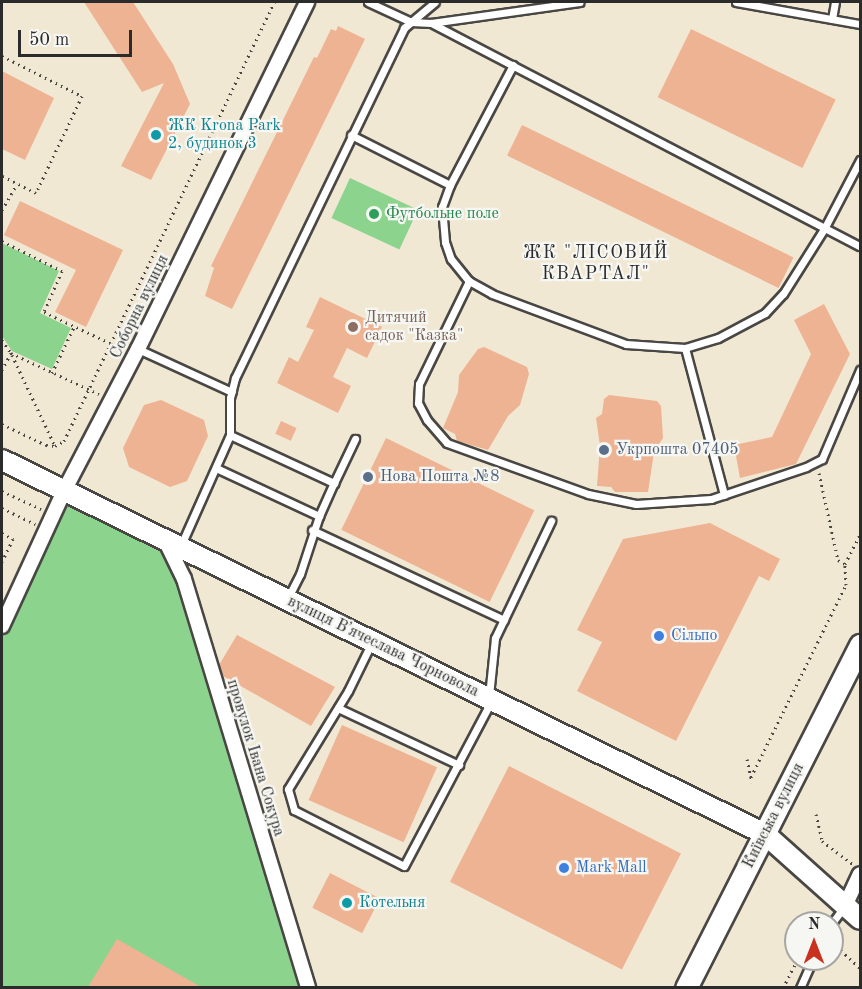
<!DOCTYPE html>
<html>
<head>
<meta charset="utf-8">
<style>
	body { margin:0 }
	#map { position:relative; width:862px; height:989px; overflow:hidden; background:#f1e8d4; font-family:"Old Standard TT",serif }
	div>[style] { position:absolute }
	.green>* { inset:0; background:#8cd38e; transform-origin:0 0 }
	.building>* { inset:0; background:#eeb392; transform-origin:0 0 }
	.path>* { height:3px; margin-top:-1.5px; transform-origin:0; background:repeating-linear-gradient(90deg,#494744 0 1.5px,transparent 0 6px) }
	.roads { filter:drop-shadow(2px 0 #494744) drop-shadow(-2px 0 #494744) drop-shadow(0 2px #494744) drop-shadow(0 -2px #494744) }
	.lane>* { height:7px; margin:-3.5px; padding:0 3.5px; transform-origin:3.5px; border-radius:3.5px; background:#fff }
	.street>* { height:14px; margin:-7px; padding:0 7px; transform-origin:7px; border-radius:7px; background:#fff }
	.secondary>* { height:20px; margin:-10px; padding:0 10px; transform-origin:10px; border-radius:10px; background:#fff }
	.primary>* { height:21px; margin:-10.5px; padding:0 10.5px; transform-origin:10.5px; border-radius:10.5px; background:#fff }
	.dots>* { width:16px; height:16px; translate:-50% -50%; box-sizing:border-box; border:3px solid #f6f6f2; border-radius:50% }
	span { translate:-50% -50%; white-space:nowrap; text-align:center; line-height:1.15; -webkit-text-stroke:4.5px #f6f6f2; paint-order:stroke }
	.culture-label { font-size:16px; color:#0d838f }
	.left { translate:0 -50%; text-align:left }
	.leisure-label { font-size:16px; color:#27864d }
	.street-label { font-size:16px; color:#2b2b2b }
	.education-label { font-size:16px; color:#785e54 }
	.service-label { font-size:16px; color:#4e5e75 }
	.shop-label { font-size:16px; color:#366cbe }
	.neighbourhood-label { font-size:18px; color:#2b2b2b; letter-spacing:1.5px }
	.frame { position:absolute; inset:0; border:3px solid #2b2b2b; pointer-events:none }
	.north { position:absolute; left:784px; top:911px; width:60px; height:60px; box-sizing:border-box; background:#f6f6f2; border:2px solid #a5a5a2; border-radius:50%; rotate:0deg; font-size:16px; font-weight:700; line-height:24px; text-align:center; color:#2b2b2b }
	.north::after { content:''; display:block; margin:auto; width:21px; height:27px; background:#c8321e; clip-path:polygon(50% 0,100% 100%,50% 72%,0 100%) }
	.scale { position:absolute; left:18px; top:30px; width:114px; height:27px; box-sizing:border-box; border:3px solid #2b2b2b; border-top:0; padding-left:8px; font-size:18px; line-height:21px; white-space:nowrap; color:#2b2b2b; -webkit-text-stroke:4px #f6f6f2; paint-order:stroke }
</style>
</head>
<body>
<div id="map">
	<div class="green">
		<div style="left:350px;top:178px;width:75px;height:44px;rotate:25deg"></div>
		<div style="clip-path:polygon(2px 243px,59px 271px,40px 313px,71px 328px,52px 369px,12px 351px,2px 336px)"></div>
		<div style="clip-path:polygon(64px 491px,165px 541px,308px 987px,2px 988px,2px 626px)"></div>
	</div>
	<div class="building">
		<div style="clip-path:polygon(84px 2px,133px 2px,173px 64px,190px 104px,151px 180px,121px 166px,164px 83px,142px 92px)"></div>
		<div style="clip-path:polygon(338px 26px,365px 39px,232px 309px,205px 296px,214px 268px,211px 266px,314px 57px,317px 58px,331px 29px,336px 31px)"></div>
		<div style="left:691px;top:29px;width:161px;height:76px;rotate:26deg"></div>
		<div style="clip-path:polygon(2px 71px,54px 98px,25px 160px,2px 149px)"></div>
		<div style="left:522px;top:125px;width:302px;height:34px;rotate:26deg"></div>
		<div style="clip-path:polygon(20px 201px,123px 250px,86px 327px,55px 312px,76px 270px,4px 235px)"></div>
		<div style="clip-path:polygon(320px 297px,382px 327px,367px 358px,347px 348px,333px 377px,351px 386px,338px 413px,277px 383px,289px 357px,298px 362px,314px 330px,306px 327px)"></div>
		<div style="clip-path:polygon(824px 304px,850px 354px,796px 464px,740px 478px,734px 445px,772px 437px,811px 354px,794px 320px)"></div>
		<div style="clip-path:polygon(484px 347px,527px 367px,529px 374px,520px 405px,508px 416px,488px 450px,457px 441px,455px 434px,443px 428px,458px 392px,459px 375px,478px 349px)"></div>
		<div style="clip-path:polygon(609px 395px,657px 401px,661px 406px,663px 438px,654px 452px,648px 492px,615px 492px,611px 487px,597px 486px,600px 446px,596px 418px,602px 414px,604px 399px)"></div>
		<div style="clip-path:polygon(161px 400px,204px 420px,208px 436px,187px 481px,170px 487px,129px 467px,123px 448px,144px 405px)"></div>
		<div style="left:281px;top:421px;width:17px;height:14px;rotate:24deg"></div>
		<div style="left:386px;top:438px;width:165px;height:102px;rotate:26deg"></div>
		<div style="clip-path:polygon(710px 523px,780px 559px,769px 581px,759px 576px,676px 741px,577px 691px,602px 642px,577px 630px,623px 539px)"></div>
		<div style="clip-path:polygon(237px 635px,335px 687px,311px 726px,223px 676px,219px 665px)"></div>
		<div style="left:342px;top:725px;width:104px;height:82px;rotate:24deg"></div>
		<div style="left:509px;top:766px;width:193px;height:130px;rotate:27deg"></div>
		<div style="left:330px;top:873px;width:56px;height:39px;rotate:27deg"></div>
		<div style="clip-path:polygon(117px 939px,201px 987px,88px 987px)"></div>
	</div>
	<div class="path">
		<div style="left:2px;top:56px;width:89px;rotate:26.6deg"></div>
		<div style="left:82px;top:96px;width:107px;rotate:115.4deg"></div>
		<div style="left:36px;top:193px;width:38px;rotate:-153deg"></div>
		<div style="left:2px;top:210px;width:30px;rotate:-60deg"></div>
		<div style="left:2px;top:241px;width:67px;rotate:26.6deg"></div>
		<div style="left:62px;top:271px;width:45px;rotate:113.7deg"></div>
		<div style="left:44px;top:312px;width:75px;rotate:25.2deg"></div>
		<div style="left:2px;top:340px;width:16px;rotate:55deg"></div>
		<div style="left:11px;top:353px;width:19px;rotate:118deg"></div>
		<div style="left:11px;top:353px;width:97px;rotate:25deg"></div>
		<div style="left:12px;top:355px;width:101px;rotate:64.7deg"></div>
		<div style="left:52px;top:373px;width:51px;rotate:-64.4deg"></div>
		<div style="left:2px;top:424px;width:49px;rotate:25.5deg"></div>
		<div style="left:46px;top:445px;width:9px;rotate:6deg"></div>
		<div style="left:55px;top:446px;width:10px;rotate:-29deg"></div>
		<div style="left:64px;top:441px;width:487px;rotate:-64.4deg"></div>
		<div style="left:819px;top:473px;width:89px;rotate:77.7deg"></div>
		<div style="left:838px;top:560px;width:8px;rotate:30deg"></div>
		<div style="left:2px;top:491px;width:43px;rotate:24.8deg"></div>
		<div style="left:2px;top:508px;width:37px;rotate:26deg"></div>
		<div style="left:2px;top:533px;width:13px;rotate:29deg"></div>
		<div style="left:13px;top:539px;width:25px;rotate:116deg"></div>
		<div style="left:747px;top:759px;width:24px;rotate:78deg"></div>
		<div style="left:751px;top:777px;width:214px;rotate:-63.7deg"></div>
		<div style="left:846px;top:585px;width:21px;rotate:-93deg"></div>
		<div style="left:845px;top:564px;width:34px;rotate:-63deg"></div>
		<div style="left:816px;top:814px;width:28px;rotate:77deg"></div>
		<div style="left:822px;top:841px;width:38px;rotate:37deg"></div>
		<div style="left:832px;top:942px;width:38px;rotate:43deg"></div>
		<div style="left:783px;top:988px;width:33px;rotate:-63deg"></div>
	</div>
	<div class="roads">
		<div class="lane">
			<div style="left:368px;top:2px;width:47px;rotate:24.9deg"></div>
			<div style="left:411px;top:22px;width:20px;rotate:3deg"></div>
			<div style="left:431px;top:23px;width:483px;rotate:27.5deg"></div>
			<div style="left:736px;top:2px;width:126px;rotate:10.1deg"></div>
			<div style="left:832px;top:19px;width:17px;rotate:-80deg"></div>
			<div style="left:431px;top:23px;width:150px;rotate:-8deg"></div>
			<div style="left:513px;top:65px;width:136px;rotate:117.7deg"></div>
			<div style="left:450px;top:185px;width:23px;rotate:110deg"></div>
			<div style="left:442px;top:207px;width:35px;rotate:85deg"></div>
			<div style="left:445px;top:242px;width:18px;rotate:71deg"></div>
			<div style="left:451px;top:259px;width:28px;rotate:51deg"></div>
			<div style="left:469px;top:281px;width:26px;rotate:29deg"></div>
			<div style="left:492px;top:294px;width:143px;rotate:20.5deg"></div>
			<div style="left:626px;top:344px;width:59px;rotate:3.9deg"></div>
			<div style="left:685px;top:348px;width:34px;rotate:-17deg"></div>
			<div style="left:718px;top:338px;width:53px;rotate:-28deg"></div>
			<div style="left:765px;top:313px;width:26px;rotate:-47deg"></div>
			<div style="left:783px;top:294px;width:77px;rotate:-57.8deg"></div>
			<div style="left:824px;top:229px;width:78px;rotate:-62.4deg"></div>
			<div style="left:351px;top:135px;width:111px;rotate:26.8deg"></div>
			<div style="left:469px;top:281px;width:114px;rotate:115.9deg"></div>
			<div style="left:419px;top:384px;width:19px;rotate:93deg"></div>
			<div style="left:418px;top:403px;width:19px;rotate:62deg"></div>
			<div style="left:427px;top:420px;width:30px;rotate:49deg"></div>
			<div style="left:447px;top:443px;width:150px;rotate:19.9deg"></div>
			<div style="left:588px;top:494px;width:49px;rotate:11.8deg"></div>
			<div style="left:636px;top:504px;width:75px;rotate:-3.8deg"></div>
			<div style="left:711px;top:499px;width:100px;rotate:-18.6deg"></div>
			<div style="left:806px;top:467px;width:18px;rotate:-27deg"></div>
			<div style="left:822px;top:459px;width:97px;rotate:-66.9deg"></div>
			<div style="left:685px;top:348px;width:152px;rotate:75.1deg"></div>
			<div style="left:138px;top:349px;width:103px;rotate:24.6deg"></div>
			<div style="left:230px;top:435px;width:115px;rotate:24.8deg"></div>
			<div style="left:334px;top:483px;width:49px;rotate:-64.5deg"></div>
			<div style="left:216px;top:468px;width:114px;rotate:25deg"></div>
			<div style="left:319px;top:516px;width:61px;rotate:108.1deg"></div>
			<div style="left:300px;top:574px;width:27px;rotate:117deg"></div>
			<div style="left:319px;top:516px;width:36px;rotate:-66deg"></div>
			<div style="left:312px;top:530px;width:212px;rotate:25.1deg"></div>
			<div style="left:181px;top:545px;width:120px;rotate:-66deg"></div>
			<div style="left:230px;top:435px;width:37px;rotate:-90deg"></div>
			<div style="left:230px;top:398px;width:21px;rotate:-76deg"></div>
			<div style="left:235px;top:378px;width:389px;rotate:-64.2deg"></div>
			<div style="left:404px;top:28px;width:40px;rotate:-40deg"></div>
			<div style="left:371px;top:644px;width:52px;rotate:116.1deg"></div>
			<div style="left:348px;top:691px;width:115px;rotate:121.5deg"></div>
			<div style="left:288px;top:789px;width:22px;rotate:74deg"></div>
			<div style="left:294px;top:810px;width:123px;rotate:27deg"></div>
			<div style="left:404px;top:866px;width:186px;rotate:-62.1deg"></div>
			<div style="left:489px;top:696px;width:58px;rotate:-84.1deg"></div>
			<div style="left:495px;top:638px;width:130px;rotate:-64.4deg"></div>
			<div style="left:338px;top:708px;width:134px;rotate:25.2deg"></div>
			<div style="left:832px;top:923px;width:21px;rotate:-53deg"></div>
			<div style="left:800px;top:988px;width:32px;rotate:-66deg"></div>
		</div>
		<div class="street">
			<div style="left:165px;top:540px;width:43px;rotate:64deg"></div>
			<div style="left:184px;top:579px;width:427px;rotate:73.1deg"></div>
			<div style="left:2px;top:626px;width:149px;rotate:-65.3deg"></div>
			<div style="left:64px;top:491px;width:160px;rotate:-62.5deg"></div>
			<div style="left:138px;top:349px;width:386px;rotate:-64deg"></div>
			<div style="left:845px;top:906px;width:35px;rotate:-65deg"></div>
		</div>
		<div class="secondary">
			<div style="left:2px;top:460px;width:850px;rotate:26.11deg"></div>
			<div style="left:765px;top:834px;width:127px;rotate:41.8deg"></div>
		</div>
		<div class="primary">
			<div style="left:686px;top:988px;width:385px;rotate:-63.1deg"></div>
		</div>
	</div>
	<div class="dots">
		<div style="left:156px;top:135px;background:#0f9aa8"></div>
		<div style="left:374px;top:214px;background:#2e9e5b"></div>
		<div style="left:353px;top:327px;background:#8d6e63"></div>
		<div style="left:604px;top:450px;background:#5c6f8a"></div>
		<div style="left:368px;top:477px;background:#5c6f8a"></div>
		<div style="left:659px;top:636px;background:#3f7fe0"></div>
		<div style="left:564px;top:868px;background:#3f7fe0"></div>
		<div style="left:347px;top:903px;background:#0f9aa8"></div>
	</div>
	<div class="culture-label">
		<span class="left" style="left:168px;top:135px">ЖК Krona Park<br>2, будинок 3</span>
		<span class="left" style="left:359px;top:903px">Котельня</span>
	</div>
	<div class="leisure-label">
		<span class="left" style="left:386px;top:214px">Футбольне поле</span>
	</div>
	<div class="street-label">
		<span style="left:140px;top:307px;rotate:-64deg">Соборна вулиця</span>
		<span style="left:383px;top:647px;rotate:26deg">вулиця Вʼячеслава Чорновола</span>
		<span style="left:255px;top:758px;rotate:73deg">провулок Івана Сокура</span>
		<span style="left:774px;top:816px;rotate:-63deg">Київська вулиця</span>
	</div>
	<div class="education-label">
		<span class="left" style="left:365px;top:327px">Дитячий<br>садок "Казка"</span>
	</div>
	<div class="service-label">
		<span class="left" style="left:616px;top:450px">Укрпошта 07405</span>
		<span class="left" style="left:380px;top:477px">Нова Пошта №8</span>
	</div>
	<div class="shop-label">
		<span class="left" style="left:671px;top:636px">Сільпо</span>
		<span class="left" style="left:576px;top:868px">Mark Mall</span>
	</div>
	<div class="neighbourhood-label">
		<span style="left:596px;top:264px">ЖК "ЛІСОВИЙ<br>КВАРТАЛ"</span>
	</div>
	<div class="frame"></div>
	<div class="north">N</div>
	<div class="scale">50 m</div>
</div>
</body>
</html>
